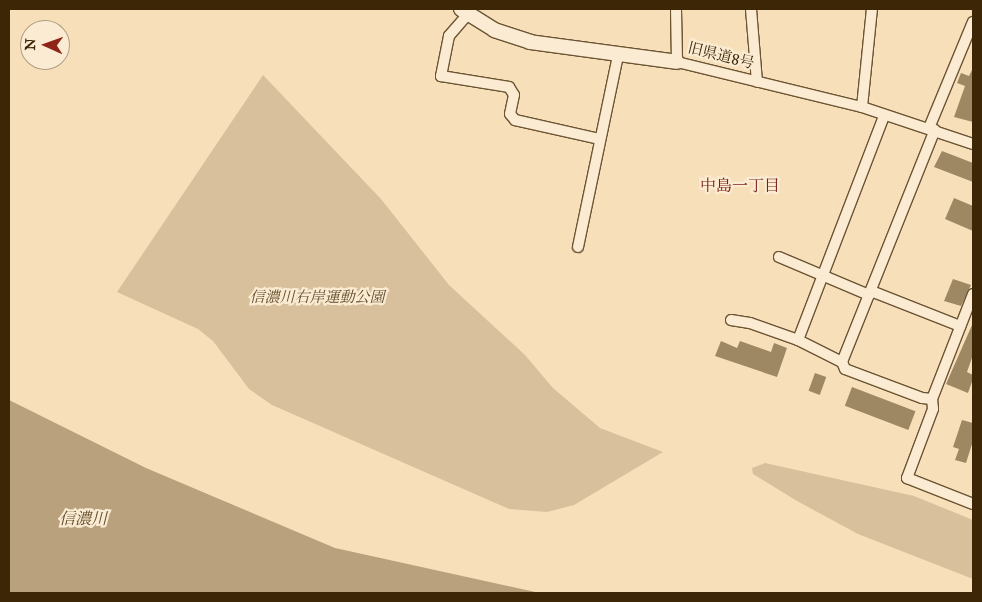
<!DOCTYPE html>
<html>
<head>
<meta charset="utf-8">
<style>
	body { margin:0 }
	#map { position:relative; width:982px; height:602px; overflow:hidden; background:#f7e0b9; font-family:"IM FELL Great Primer","Noto Serif JP",serif }
	div>[style] { position:absolute }
	.green>* { inset:0; background:#d7c09b }
	.water>* { inset:0; background:#b8a17c }
	.building>* { inset:0; background:#9e8763; transform-origin:0 0 }
	.roads { filter:drop-shadow(1px 0 #6c5433) drop-shadow(-1px 0 #6c5433) drop-shadow(0 1px #6c5433) drop-shadow(0 -1px #6c5433) }
	.minor>* { height:10px; margin:-5px; padding:0 5px; transform-origin:5px; border-radius:5px; background:#faebd2 }
	.tertiary>* { height:14px; margin:-7px; padding:0 7px; transform-origin:7px; border-radius:7px; background:#faebd2 }
	span { translate:-50% -50%; white-space:nowrap; text-align:center; line-height:1.15; -webkit-text-stroke:4.5px #faebd2; paint-order:stroke }
	.street-label { font-size:15px; color:#3d2606 }
	.park-label { font-size:15px; color:#644c2b; font-style:italic }
	.neighbourhood-label { font-size:16px; color:#7a1f14 }
	.water-label { font-size:16px; color:#624b29; font-style:italic }
	.frame { position:absolute; inset:0; border:10px solid #3d2606; pointer-events:none }
	.north { position:absolute; left:20px; top:20px; width:50px; height:50px; box-sizing:border-box; background:#faebd2; border:1px solid #ae9c80; border-radius:50%; rotate:272deg; font-size:14px; font-weight:700; line-height:20px; text-align:center; color:#3d2606 }
	.north::after { content:''; display:block; margin:auto; width:18px; height:22px; background:#8f2418; clip-path:polygon(50% 0,100% 100%,50% 72%,0 100%) }
</style>
</head>
<body>
<div id="map">
	<div class="green">
		<div style="clip-path:polygon(263px 75px,381px 199px,449px 285px,525px 355px,553px 388px,600px 428px,663px 452px,574px 505px,547px 512px,509px 509px,272px 405px,249px 389px,213px 341px,198px 329px,117px 292px)"></div>
		<div style="clip-path:polygon(765px 463px,914px 496px,973px 520px,973px 579px,858px 534px,797px 501px,753px 474px,752px 468px)"></div>
	</div>
	<div class="water">
		<div style="clip-path:polygon(9px 400px,146px 468px,335px 548px,540px 593px,9px 593px)"></div>
	</div>
	<div class="building">
		<div style="clip-path:polygon(973px 68px,973px 122px,954px 117px,965px 86px,957px 83px,961px 73px,969px 76px)"></div>
		<div style="clip-path:polygon(942px 151px,973px 163px,973px 182px,934px 167px)"></div>
		<div style="clip-path:polygon(954px 198px,973px 206px,973px 231px,945px 219px)"></div>
		<div style="clip-path:polygon(953px 279px,971px 285px,961px 306px,944px 301px)"></div>
		<div style="clip-path:polygon(972px 325px,973px 355px,967px 372px,973px 375px,973px 379px,968px 393px,946px 384px)"></div>
		<div style="clip-path:polygon(721px 341px,737px 348px,740px 341px,771px 352px,774px 343px,787px 348px,777px 377px,715px 356px)"></div>
		<div style="left:815px;top:373px;width:12px;height:19px;rotate:20deg"></div>
		<div style="left:852px;top:387px;width:68px;height:20px;rotate:21deg"></div>
		<div style="clip-path:polygon(962px 420px,973px 423px,973px 441px,966px 463px,955px 460px,959px 449px,953px 447px)"></div>
	</div>
	<div class="roads">
		<div class="minor">
			<div style="left:676px;top:9px;width:53px;rotate:88.9deg"></div>
			<div style="left:677px;top:62px;width:190px;rotate:13.7deg"></div>
			<div style="left:862px;top:107px;width:117px;rotate:18.4deg"></div>
			<div style="left:751px;top:9px;width:73px;rotate:85.3deg"></div>
			<div style="left:468px;top:14px;width:29px;rotate:131deg"></div>
			<div style="left:449px;top:36px;width:41px;rotate:101.3deg"></div>
			<div style="left:441px;top:76px;width:69px;rotate:9.2deg"></div>
			<div style="left:509px;top:87px;width:9px;rotate:58deg"></div>
			<div style="left:514px;top:95px;width:19px;rotate:102deg"></div>
			<div style="left:510px;top:114px;width:8px;rotate:50deg"></div>
			<div style="left:515px;top:120px;width:86px;rotate:12.7deg"></div>
			<div style="left:862px;top:107px;width:99px;rotate:-84.2deg"></div>
			<div style="left:929px;top:128px;width:115px;rotate:-67.5deg"></div>
			<div style="left:578px;top:247px;width:196px;rotate:-78.2deg"></div>
			<div style="left:779px;top:257px;width:98px;rotate:22.9deg"></div>
			<div style="left:871px;top:291px;width:96px;rotate:21.5deg"></div>
			<div style="left:973px;top:294px;width:113px;rotate:111.3deg"></div>
			<div style="left:932px;top:399px;width:10px;rotate:84deg"></div>
			<div style="left:933px;top:409px;width:74px;rotate:110.6deg"></div>
			<div style="left:907px;top:478px;width:71px;rotate:21.5deg"></div>
			<div style="left:731px;top:320px;width:19px;rotate:9deg"></div>
			<div style="left:750px;top:323px;width:51px;rotate:19.5deg"></div>
			<div style="left:798px;top:340px;width:49px;rotate:26.6deg"></div>
			<div style="left:798px;top:340px;width:240px;rotate:-69deg"></div>
			<div style="left:932px;top:399px;width:10px;rotate:-174deg"></div>
			<div style="left:922px;top:398px;width:82px;rotate:-159.4deg"></div>
			<div style="left:845px;top:369px;width:8px;rotate:-113deg"></div>
			<div style="left:842px;top:362px;width:250px;rotate:-68.2deg"></div>
		</div>
		<div class="tertiary">
			<div style="left:461px;top:9px;width:39px;rotate:32deg"></div>
			<div style="left:494px;top:30px;width:38px;rotate:18deg"></div>
			<div style="left:530px;top:42px;width:148px;rotate:7.7deg"></div>
		</div>
	</div>
	<div class="street-label">
		<span style="left:721px;top:56px;rotate:14deg">旧県道8号</span>
	</div>
	<div class="park-label">
		<span style="left:317px;top:298px">信濃川右岸運動公園</span>
	</div>
	<div class="neighbourhood-label">
		<span style="left:740px;top:186px">中島一丁目</span>
	</div>
	<div class="water-label">
		<span style="left:83px;top:519px">信濃川</span>
	</div>
	<div class="frame"></div>
	<div class="north">N</div>
</div>
</body>
</html>
